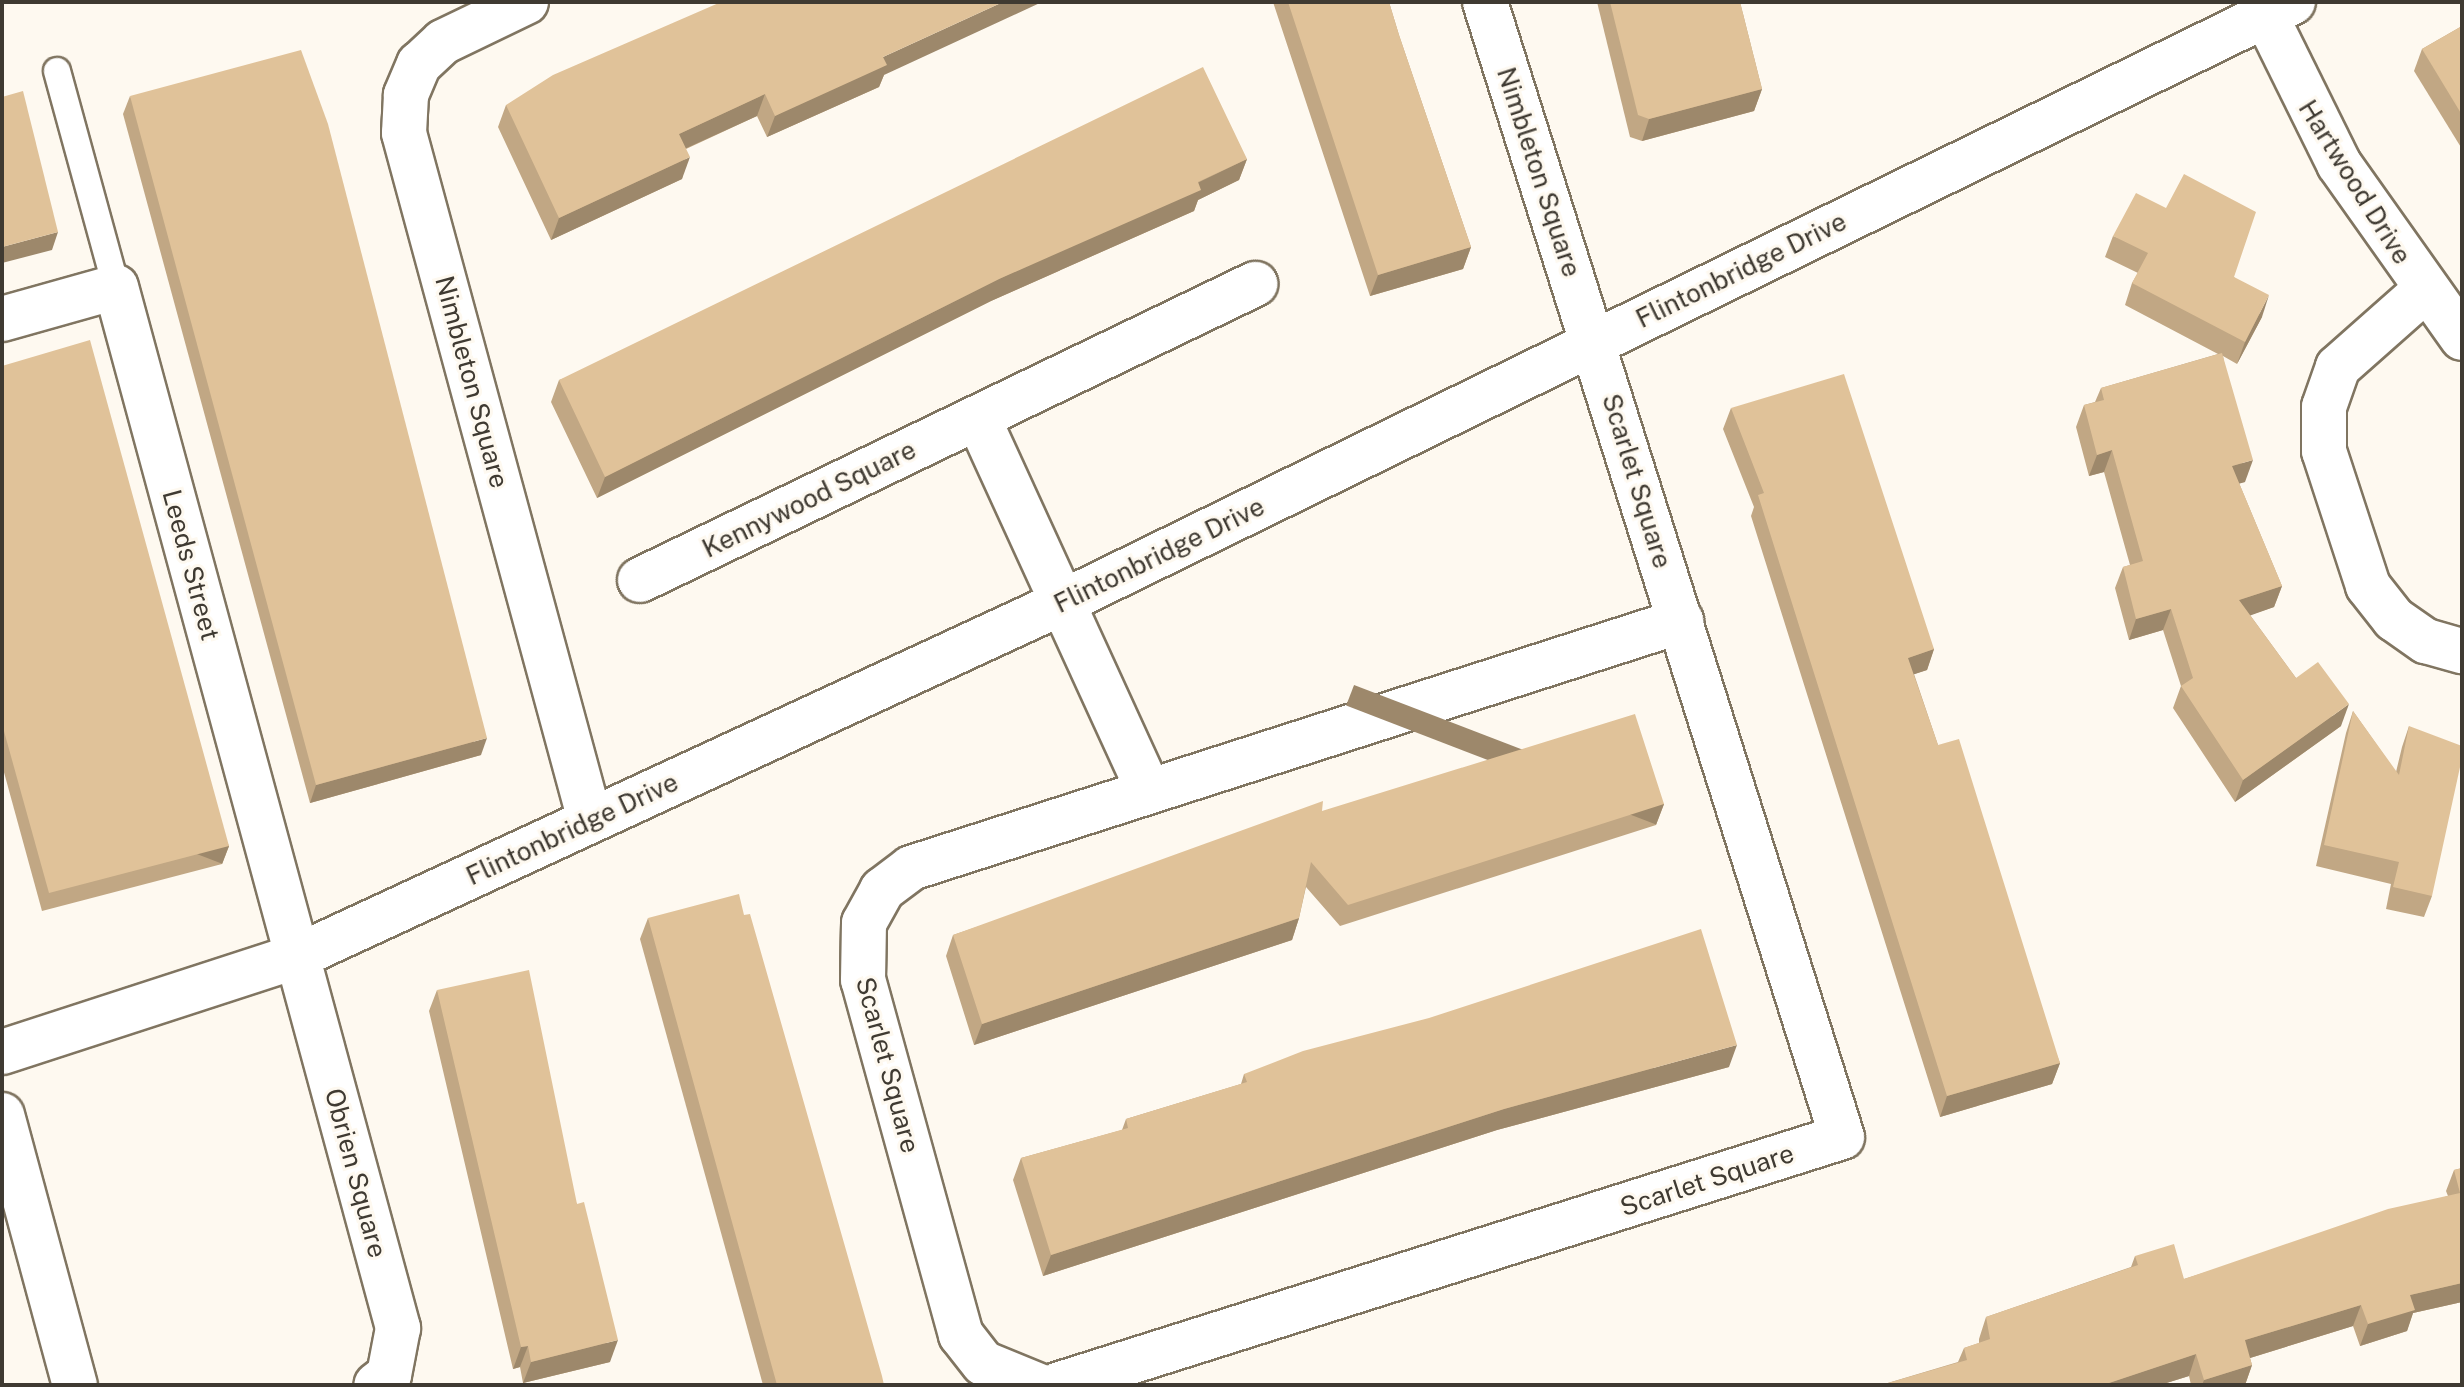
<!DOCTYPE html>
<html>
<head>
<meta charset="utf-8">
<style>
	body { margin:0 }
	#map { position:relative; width:2464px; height:1387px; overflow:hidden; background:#fef9f0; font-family:"Public Sans",sans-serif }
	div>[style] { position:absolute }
	.roads { filter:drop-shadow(2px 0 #807561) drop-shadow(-2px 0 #807561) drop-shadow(0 2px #807561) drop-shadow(0 -2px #807561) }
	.lane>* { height:26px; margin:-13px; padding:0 13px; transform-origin:13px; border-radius:13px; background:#fff }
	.street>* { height:44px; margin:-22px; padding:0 22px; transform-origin:22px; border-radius:22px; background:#fff }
	.wall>* { inset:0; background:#c1a784 }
	.shaded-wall>* { inset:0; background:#9d886b; transform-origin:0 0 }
	.building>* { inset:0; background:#e0c299 }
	span { translate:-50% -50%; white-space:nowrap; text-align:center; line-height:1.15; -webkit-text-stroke:6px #fef9f0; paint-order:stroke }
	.street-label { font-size:26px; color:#3f3a32 }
	.frame { position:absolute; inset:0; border:4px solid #3f3a32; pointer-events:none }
</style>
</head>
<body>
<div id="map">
	<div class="roads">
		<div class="lane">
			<div style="left:57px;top:71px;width:224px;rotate:74.7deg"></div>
		</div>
		<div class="street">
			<div style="left:526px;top:2px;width:92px;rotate:154.3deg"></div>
			<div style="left:443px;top:42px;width:33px;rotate:137deg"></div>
			<div style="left:419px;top:64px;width:34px;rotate:113deg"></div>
			<div style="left:406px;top:95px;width:38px;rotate:93deg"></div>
			<div style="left:404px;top:133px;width:712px;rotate:74.85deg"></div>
			<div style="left:2259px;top:2px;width:181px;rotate:63.7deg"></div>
			<div style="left:2339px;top:164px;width:213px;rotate:54.7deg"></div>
			<div style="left:2424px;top:291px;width:115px;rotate:138.5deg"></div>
			<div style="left:2338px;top:367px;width:42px;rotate:109.3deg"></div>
			<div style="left:2324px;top:407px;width:44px;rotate:90deg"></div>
			<div style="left:2324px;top:451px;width:142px;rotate:71.9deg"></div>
			<div style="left:2368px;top:586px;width:42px;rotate:51.8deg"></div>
			<div style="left:2394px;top:619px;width:39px;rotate:35deg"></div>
			<div style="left:2426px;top:641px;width:37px;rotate:16deg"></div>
			<div style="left:2px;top:319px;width:118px;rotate:-15.7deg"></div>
			<div style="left:116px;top:287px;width:1079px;rotate:74.84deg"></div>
			<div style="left:398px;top:1328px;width:48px;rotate:100.8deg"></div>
			<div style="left:389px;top:1375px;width:16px;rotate:142deg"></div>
			<div style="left:978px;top:418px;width:410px;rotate:65.4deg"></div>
			<div style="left:640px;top:580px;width:683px;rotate:-25.7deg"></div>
			<div style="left:2px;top:1052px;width:311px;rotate:-18deg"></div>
			<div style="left:298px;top:956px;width:838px;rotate:-24.82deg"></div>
			<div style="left:1059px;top:604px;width:1373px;rotate:-26.01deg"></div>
			<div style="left:2px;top:1115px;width:280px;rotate:74.9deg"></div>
			<div style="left:1037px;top:1385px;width:58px;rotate:-157.8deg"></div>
			<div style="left:983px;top:1363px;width:36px;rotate:-128deg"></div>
			<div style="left:961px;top:1335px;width:368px;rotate:-105.4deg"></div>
			<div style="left:863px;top:980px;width:57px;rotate:-89deg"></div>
			<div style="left:864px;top:923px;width:38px;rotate:-61deg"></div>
			<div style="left:882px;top:890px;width:36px;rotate:-37deg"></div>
			<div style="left:911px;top:868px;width:809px;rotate:-17.79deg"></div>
			<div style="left:1057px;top:1385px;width:823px;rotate:-17.53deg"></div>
			<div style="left:1842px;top:1137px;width:1190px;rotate:-107.46deg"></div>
		</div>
	</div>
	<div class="wall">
		<div style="clip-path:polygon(1273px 2px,1389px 2px,1399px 35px,1471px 247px,1463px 269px,1370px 296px)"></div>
		<div style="clip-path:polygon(1597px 2px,1740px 2px,1762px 89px,1754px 111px,1642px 141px,1630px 137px)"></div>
		<div style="clip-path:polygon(2462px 26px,2462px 149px,2414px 71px,2422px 49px)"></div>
		<div style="clip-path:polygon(884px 75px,879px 87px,767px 137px,757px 116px,686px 149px,682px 179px,551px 240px,498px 127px,506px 105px)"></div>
		<div style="clip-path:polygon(130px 96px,481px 755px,310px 803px,123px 114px)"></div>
		<div style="clip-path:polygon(1247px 159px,1239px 180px,1198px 200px,1194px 211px,991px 301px,597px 498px,551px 402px,559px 380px)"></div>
		<div style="clip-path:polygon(2113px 236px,2234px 277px,2262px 317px,2237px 364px,2223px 356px,2245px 482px,2239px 483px,2282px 586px,2274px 607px,2250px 615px,2296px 678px,2341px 726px,2235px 802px,2173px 708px,2181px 686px,2163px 630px,2129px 640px,2115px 588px,2123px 567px,2130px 565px,2104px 472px,2089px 476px,2076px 427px,2084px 405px,2095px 402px,2101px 388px,2218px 354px,2125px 305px,2132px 283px,2138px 273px,2105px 257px)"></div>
		<div style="clip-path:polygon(2px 366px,229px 846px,222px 864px,42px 911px,2px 765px)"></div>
		<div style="clip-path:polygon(1731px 408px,1934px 649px,1927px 670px,1914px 674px,1938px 745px,2060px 1063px,2052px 1084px,1940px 1117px,1751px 516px,1754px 507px,1723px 429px)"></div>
		<div style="clip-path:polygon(2353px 711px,2396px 772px,2402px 747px,2409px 726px,2432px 896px,2424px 917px,2386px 909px,2391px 884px,2316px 866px,2346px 733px)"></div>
		<div style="clip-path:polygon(1664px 804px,1656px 825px,1340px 926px,1306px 887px,1299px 918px,1292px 940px,974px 1045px,946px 956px,953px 935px,1322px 811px)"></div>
		<div style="clip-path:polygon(648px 918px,884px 1385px,763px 1385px,640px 939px)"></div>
		<div style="clip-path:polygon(437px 990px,577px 1204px,610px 1362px,523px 1383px,520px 1367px,513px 1369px,429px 1011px)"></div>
		<div style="clip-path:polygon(1729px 1067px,1497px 1130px,1043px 1276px,1013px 1180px,1021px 1158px,1122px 1130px,1126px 1119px,1241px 1084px,1244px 1074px)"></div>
		<div style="clip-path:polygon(2462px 1168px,2462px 1302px,2413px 1313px,2407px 1331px,2360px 1346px,2353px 1326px,2250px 1358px,2252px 1365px,2245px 1385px,2191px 1385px,2189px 1376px,2160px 1385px,1881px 1385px,1958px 1362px,1964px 1348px,1979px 1343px,1979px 1339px,1986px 1317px,2131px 1267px,2135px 1256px,2184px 1279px,2448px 1196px,2446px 1191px,2454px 1170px)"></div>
	</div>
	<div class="shaded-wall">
		<div style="clip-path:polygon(1003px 2px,1042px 2px,884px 75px,879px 87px,767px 137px,775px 116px,883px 57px)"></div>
		<div style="clip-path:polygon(1762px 89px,1754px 111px,1642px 141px,1649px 119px)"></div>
		<div style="clip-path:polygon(765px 94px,757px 116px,671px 155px,679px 134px)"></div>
		<div style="clip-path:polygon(690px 157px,682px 179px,551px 240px,559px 218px)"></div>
		<div style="clip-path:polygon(1247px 159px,1239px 180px,1198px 200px,1194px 211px,991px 301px,597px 498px,605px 477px,999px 279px)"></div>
		<div style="clip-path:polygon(58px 232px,52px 250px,2px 263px,2px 247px)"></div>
		<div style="clip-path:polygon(1471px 247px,1463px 269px,1370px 296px,1378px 275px)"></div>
		<div style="clip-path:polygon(2269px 295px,2262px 317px,2237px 364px,2245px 342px)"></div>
		<div style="clip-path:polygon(2112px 450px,2104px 472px,2089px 476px,2097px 455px)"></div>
		<div style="clip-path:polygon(2253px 460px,2245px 482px,2224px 488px,2232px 466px)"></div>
		<div style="clip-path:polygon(2282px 586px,2274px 607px,2232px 622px,2239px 600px)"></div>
		<div style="clip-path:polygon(2171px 609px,2163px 630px,2129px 640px,2136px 619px)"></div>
		<div style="clip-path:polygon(1934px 649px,1927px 670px,1900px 679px,1908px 658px)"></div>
		<div style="clip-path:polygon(2349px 704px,2341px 726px,2235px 802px,2243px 780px)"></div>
		<div style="clip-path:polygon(487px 738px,481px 755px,310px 803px,316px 785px)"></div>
		<div style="left:1664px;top:804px;width:22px;height:332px;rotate:111deg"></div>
		<div style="left:229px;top:846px;width:19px;height:186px;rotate:111deg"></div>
		<div style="clip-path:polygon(1299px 918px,1292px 940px,974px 1045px,982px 1024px)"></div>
		<div style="clip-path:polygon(1737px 1045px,1729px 1067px,1497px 1130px,1043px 1276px,1051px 1255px,1504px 1109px)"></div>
		<div style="clip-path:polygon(2060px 1063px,2052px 1084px,1940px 1117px,1947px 1096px)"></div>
		<div style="clip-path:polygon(2462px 1283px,2462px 1302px,2413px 1313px,2407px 1331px,2360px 1346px,2368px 1324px,2410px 1295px)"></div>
		<div style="clip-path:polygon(2361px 1305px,2353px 1326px,2237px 1362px,2245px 1340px)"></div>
		<div style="clip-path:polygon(618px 1340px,610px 1362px,523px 1383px,531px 1362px)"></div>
		<div style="clip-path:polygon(528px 1346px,520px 1367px,513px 1369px,521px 1347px)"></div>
		<div style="clip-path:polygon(2196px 1354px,2189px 1376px,2160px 1385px,2103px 1385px)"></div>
		<div style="clip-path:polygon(2252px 1365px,2245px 1385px,2202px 1385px,2204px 1380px)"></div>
	</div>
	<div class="building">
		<div style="clip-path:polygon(721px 2px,1003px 2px,883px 57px,887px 65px,775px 116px,765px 94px,679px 134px,690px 157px,559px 218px,506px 105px,553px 75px)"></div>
		<div style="clip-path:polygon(1288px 2px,1389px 2px,1399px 35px,1471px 247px,1378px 275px)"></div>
		<div style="clip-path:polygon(1610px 2px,1740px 2px,1762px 89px,1649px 119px,1638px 115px)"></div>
		<div style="clip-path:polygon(2462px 26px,2462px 115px,2422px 49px)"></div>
		<div style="clip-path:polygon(301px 50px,328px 124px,487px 738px,316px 785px,130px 96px)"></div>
		<div style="clip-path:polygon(1203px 67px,1247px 159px,1198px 182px,1201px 190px,999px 279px,605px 477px,559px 380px)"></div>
		<div style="clip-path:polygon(23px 91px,58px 232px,2px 247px,2px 97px)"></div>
		<div style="clip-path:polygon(2184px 174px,2256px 212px,2234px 277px,2269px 295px,2245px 342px,2132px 283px,2148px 253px,2113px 236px,2136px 193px,2166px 208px)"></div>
		<div style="clip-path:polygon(90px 340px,229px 846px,49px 893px,2px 724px,2px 366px)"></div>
		<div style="clip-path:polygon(2222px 353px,2253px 460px,2232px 466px,2282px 586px,2239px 600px,2296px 678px,2318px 662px,2349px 704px,2243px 780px,2181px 686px,2193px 678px,2171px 609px,2136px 619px,2123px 567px,2143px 561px,2112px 450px,2097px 455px,2084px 405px,2104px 400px,2101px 388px)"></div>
		<div style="clip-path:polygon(1844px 374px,1934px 649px,1908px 658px,1938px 745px,1959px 739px,2060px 1063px,1947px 1096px,1758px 495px,1764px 493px,1731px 408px)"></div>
		<div style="clip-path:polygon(2353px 711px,2399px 775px,2409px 726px,2462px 746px,2462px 758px,2432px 896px,2393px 887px,2399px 862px,2324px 845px)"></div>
		<div style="clip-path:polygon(1635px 714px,1664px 804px,1348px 905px,1311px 862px,1299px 918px,982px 1024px,953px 935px,1323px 801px,1322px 811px)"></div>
		<div style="clip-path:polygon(739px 894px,744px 915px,750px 914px,882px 1376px,884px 1385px,777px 1385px,648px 918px)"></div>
		<div style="clip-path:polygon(1701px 929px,1737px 1045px,1504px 1109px,1051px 1255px,1021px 1158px,1128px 1128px,1126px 1119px,1247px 1082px,1244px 1074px,1303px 1051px,1429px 1018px)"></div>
		<div style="clip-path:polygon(529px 970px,577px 1204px,584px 1202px,618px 1340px,531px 1362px,528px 1346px,521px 1347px,437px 990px)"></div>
		<div style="clip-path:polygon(2462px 1168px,2462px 1283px,2410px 1295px,2415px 1310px,2368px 1324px,2361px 1305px,2245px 1340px,2252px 1365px,2204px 1380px,2196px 1354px,2103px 1385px,1881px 1385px,1967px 1360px,1964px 1348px,1990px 1339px,1986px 1317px,2138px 1265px,2135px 1256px,2174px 1244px,2184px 1279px,2388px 1209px,2460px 1193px,2454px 1170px)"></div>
	</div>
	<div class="street-label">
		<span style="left:1539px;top:172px;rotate:72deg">Nimbleton Square</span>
		<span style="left:2355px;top:182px;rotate:58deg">Hartwood Drive</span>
		<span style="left:1741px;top:270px;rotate:-26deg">Flintonbridge Drive</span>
		<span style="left:472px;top:382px;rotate:75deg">Nimbleton Square</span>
		<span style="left:1637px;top:481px;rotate:73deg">Scarlet Square</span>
		<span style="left:809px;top:499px;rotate:-26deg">Kennywood Square</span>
		<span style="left:1159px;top:555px;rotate:-26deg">Flintonbridge Drive</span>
		<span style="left:191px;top:565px;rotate:75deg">Leeds Street</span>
		<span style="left:572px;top:829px;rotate:-25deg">Flintonbridge Drive</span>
		<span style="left:888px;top:1065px;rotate:75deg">Scarlet Square</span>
		<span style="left:356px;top:1173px;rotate:75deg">Obrien Square</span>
		<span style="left:1707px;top:1180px;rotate:-18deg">Scarlet Square</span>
	</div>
	<div class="frame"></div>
</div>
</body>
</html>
